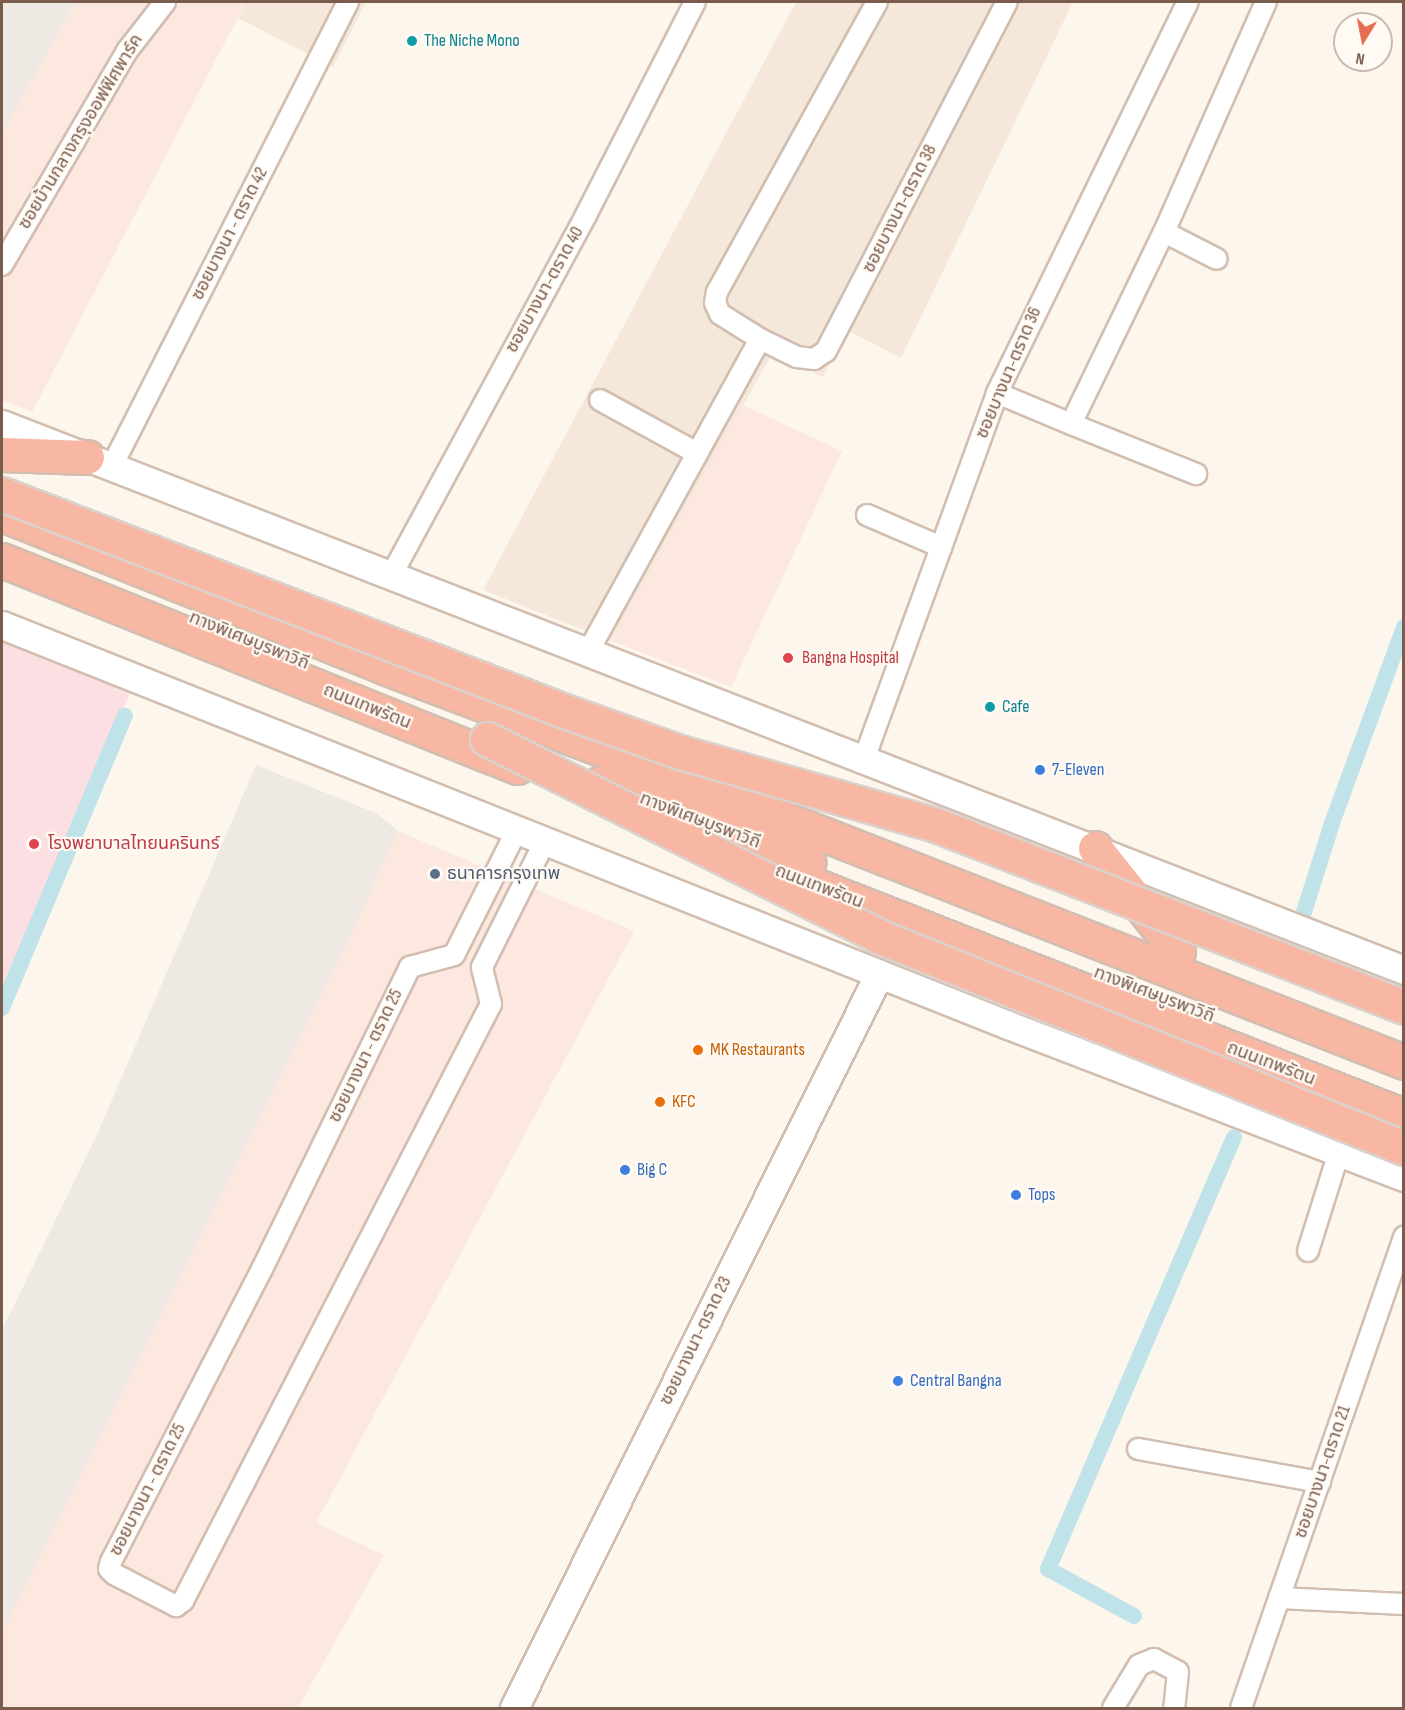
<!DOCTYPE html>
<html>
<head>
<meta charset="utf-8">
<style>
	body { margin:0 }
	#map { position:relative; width:1405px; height:1710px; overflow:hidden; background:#fdf6ec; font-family:"Sofia Sans Condensed","Noto Sans Thai",sans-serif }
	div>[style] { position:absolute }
	.residential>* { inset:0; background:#f5e8da }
	.commercial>* { inset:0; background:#fde8e0 }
	.industrial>* { inset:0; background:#efe9e4 }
	.medical>* { inset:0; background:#fbdfe3 }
	.canal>* { height:16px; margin:-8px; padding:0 8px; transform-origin:8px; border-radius:8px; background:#bfe3e8 }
	.roads { filter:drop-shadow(2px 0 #d1beb0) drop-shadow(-2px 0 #d1beb0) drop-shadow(0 2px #d1beb0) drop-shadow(0 -2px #d1beb0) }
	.street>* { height:20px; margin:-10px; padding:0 10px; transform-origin:10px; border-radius:10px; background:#fff }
	.secondary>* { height:27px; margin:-13.5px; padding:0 13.5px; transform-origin:13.5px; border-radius:13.5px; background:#fff }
	.highway>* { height:33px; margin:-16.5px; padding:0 16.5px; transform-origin:16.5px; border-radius:16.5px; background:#f7b7a3 }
	.bridges { filter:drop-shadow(2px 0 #dad1cd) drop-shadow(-2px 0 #dad1cd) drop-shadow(0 2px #dad1cd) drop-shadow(0 -2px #dad1cd) }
	.highway-bridge>* { height:33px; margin:-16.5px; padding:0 16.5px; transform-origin:16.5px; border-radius:16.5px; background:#f7b7a3 }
	.dots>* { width:16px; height:16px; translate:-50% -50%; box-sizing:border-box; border:3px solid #fffaf3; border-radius:50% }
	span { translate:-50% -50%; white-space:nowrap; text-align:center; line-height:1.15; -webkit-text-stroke:4.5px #fffaf3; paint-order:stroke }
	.culture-label { font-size:18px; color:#0d838f }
	.left { translate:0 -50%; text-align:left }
	.street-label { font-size:18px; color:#7a5c4d }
	.health-label { font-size:18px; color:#be3a42 }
	.shop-label { font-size:18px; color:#366cbe }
	.service-label { font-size:18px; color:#4e5e75 }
	.food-label { font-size:18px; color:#c56008 }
	.frame { position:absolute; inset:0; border:3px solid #7a5c4d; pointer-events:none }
	.north { position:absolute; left:1333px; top:12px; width:60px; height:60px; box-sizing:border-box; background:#fffaf3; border:2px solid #cabbb1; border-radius:50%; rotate:190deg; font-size:16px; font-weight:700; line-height:24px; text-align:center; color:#7a5c4d }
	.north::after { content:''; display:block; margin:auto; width:21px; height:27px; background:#e76f51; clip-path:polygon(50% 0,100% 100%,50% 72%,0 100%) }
</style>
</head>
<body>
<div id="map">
	<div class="residential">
		<div style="clip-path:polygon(246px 2px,366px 2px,333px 67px,238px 18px)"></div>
		<div style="clip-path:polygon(796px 2px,1073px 2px,901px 358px,847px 330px,823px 377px,772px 354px,611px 641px,483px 590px)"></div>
	</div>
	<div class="commercial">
		<div style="clip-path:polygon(76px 2px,246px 2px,32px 412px,2px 400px,2px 134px)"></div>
		<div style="clip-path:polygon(742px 405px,842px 451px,731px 687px,611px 641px)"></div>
		<div style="clip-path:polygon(398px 831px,634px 931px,316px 1523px,384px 1555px,298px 1708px,2px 1708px,2px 1630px)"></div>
	</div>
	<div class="industrial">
		<div style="clip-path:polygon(2px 2px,76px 2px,2px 134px)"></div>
		<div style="clip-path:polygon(256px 765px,376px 813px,398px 831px,343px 952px,2px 1632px,2px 1330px,96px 1137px)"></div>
	</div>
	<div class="medical">
		<div style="clip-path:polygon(2px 635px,131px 690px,2px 998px)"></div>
	</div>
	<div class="canal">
		<div style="left:1304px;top:912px;width:93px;rotate:-72.5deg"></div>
		<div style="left:1332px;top:823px;width:209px;rotate:-69.8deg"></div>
		<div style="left:2px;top:1008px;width:317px;rotate:-67.2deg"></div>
		<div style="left:1134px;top:1616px;width:98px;rotate:-151.3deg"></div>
		<div style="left:1048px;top:1569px;width:470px;rotate:-66.7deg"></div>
	</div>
	<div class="roads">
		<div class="street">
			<div style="left:1164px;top:232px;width:59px;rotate:27deg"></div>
			<div style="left:2px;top:265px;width:248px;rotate:-59.7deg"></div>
			<div style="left:127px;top:51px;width:62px;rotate:-52.2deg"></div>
			<div style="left:760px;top:339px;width:41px;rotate:25.9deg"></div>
			<div style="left:797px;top:357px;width:17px;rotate:7deg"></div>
			<div style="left:814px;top:359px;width:14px;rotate:-34deg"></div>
			<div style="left:826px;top:351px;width:393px;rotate:-62.6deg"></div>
			<div style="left:997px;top:393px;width:80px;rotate:22.7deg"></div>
			<div style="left:1071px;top:424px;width:213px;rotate:-64.2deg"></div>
			<div style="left:1164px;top:232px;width:252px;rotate:-66.1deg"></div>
			<div style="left:600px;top:400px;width:111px;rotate:28.7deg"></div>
			<div style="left:1071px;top:424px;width:135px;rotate:21.8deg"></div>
			<div style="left:112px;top:466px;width:521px;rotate:-63.04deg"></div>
			<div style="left:867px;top:515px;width:81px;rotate:23.4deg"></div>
			<div style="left:391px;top:576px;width:410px;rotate:-61.6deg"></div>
			<div style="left:586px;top:215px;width:239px;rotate:-62.9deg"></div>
			<div style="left:588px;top:652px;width:357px;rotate:-61.2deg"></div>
			<div style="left:760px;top:339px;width:47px;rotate:-148deg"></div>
			<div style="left:720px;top:314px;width:12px;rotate:-114deg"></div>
			<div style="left:715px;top:303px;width:11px;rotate:-80deg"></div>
			<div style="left:717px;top:292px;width:331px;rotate:-61.1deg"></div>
			<div style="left:864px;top:759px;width:389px;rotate:-70deg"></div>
			<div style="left:997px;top:393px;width:435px;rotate:-64deg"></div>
			<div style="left:518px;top:828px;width:142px;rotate:116.7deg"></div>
			<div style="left:454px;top:955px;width:46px;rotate:164.7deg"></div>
			<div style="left:410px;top:967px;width:336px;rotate:116.1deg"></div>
			<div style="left:262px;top:1269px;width:330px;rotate:117.3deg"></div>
			<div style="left:111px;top:1562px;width:7px;rotate:106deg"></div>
			<div style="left:109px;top:1569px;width:7px;rotate:45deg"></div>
			<div style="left:114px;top:1574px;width:70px;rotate:27.3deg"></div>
			<div style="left:176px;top:1606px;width:9px;rotate:-36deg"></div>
			<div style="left:183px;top:1601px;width:672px;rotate:-62.71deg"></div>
			<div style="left:491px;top:1004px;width:38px;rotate:-104deg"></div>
			<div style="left:482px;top:967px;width:143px;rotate:-63.4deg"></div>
			<div style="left:1308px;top:1251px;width:104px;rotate:-72.6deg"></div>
			<div style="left:1138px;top:1449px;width:185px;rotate:10.3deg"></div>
			<div style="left:1279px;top:1598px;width:125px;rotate:2.7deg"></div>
			<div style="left:1113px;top:1708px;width:50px;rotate:-58.8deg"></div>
			<div style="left:1139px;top:1665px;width:16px;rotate:-22deg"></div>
			<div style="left:1154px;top:1659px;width:27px;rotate:28deg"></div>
			<div style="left:1178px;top:1672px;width:36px;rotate:96deg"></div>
			<div style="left:1241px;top:1708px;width:499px;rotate:-70.9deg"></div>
		</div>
		<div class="secondary">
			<div style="left:2px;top:424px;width:1505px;rotate:21.28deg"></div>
			<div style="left:2px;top:625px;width:1083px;rotate:21.68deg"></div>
			<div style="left:1008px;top:1025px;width:424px;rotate:21deg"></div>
			<div style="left:514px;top:1708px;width:820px;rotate:-63.56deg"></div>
		</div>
		<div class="highway">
			<div style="left:2px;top:454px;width:85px;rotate:2deg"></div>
			<div style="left:2px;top:514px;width:412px;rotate:21.8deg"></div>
			<div style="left:384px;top:667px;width:404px;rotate:20.7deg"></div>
			<div style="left:762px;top:810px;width:690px;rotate:21.43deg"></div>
			<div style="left:2px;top:560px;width:555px;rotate:21.9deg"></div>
			<div style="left:601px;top:783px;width:222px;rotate:20.9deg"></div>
			<div style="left:1095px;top:848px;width:133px;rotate:51.4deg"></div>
			<div style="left:771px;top:868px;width:680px;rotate:21.39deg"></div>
		</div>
	</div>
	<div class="bridges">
		<div class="highway-bridge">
			<div style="left:2px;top:494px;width:600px;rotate:21.09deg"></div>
			<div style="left:562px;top:710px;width:125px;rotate:19.6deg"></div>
			<div style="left:680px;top:752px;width:266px;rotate:15.9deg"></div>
			<div style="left:936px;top:825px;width:502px;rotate:21.25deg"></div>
			<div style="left:487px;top:739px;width:438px;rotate:26.7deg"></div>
			<div style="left:878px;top:936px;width:567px;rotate:21.95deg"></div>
		</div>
	</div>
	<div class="dots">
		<div style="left:412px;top:41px;background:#0f9aa8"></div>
		<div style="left:788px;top:658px;background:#e0444e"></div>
		<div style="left:990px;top:707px;background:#0f9aa8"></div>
		<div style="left:1040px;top:770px;background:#3f7fe0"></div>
		<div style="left:34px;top:844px;background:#e0444e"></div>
		<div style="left:435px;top:874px;background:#5c6f8a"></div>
		<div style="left:698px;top:1050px;background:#e8710a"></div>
		<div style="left:660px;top:1102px;background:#e8710a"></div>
		<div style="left:625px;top:1170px;background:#3f7fe0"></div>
		<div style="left:1016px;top:1195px;background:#3f7fe0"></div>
		<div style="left:898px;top:1381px;background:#3f7fe0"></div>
	</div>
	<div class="culture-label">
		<span class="left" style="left:424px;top:41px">The Niche Mono</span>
		<span class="left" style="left:1002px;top:707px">Cafe</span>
	</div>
	<div class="street-label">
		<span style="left:81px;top:132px;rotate:-59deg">ซอยบ้านกลางกรุงออฟฟิศพาร์ค</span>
		<span style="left:900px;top:209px;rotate:-63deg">ซอยบางนา-ตราด 38</span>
		<span style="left:230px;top:234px;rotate:-63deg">ซอยบางนา - ตราด 42</span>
		<span style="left:545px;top:290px;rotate:-61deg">ซอยบางนา-ตราด 40</span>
		<span style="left:1009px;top:373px;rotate:-67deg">ซอยบางนา-ตราด 36</span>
		<span style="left:249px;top:641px;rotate:22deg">ทางพิเศษบูรพาวิถี</span>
		<span style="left:367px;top:707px;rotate:22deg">ถนนเทพรัตน</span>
		<span style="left:700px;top:821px;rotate:21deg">ทางพิเศษบูรพาวิถี</span>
		<span style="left:819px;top:887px;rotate:21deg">ถนนเทพรัตน</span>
		<span style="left:1154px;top:995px;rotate:21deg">ทางพิเศษบูรพาวิถี</span>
		<span style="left:366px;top:1056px;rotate:-64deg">ซอยบางนา - ตราด 25</span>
		<span style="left:1271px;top:1064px;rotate:21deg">ถนนเทพรัตน</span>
		<span style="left:696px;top:1341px;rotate:-64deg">ซอยบางนา-ตราด 23</span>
		<span style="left:1323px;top:1472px;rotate:-71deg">ซอยบางนา-ตราด 21</span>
		<span style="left:148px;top:1490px;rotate:-63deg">ซอยบางนา - ตราด 25</span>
	</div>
	<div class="health-label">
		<span class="left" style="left:802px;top:658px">Bangna Hospital</span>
		<span class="left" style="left:48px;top:844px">โรงพยาบาลไทยนครินทร์</span>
	</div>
	<div class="shop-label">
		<span class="left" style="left:1052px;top:770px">7-Eleven</span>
		<span class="left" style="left:637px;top:1170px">Big C</span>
		<span class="left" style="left:1028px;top:1195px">Tops</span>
		<span class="left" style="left:910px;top:1381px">Central Bangna</span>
	</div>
	<div class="service-label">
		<span class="left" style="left:447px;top:874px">ธนาคารกรุงเทพ</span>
	</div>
	<div class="food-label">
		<span class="left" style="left:710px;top:1050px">MK Restaurants</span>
		<span class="left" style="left:672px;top:1102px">KFC</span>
	</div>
	<div class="frame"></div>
	<div class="north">N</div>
</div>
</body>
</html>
